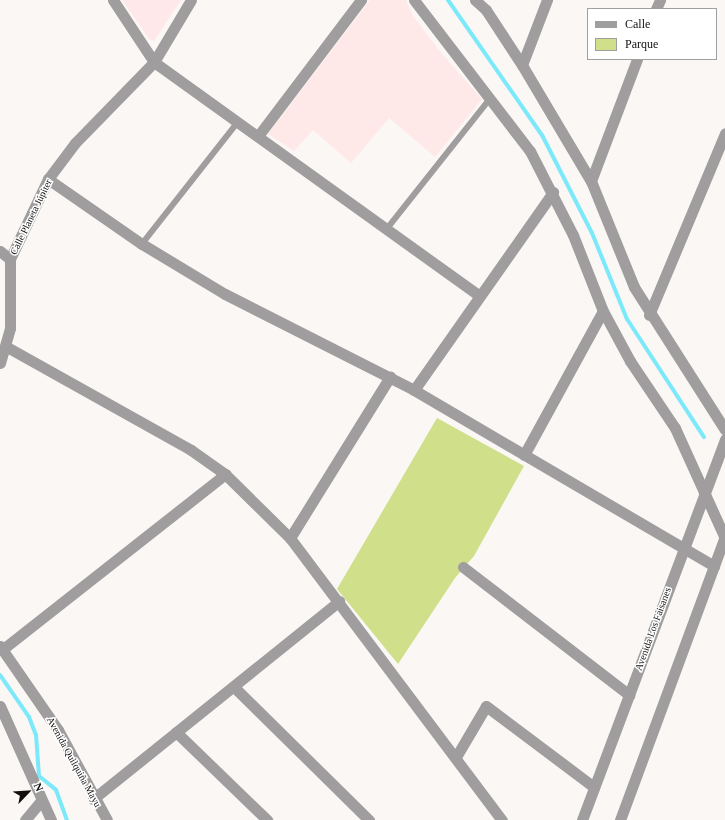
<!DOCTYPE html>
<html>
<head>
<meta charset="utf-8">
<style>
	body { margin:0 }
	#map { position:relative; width:725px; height:820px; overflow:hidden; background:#fbf7f4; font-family:Georgia,serif }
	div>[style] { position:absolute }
	.industrial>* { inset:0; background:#fee8e8 }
	.education>* { inset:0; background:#fee8ea }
	.green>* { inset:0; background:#d0df8a }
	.stream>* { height:4px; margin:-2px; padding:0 2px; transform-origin:2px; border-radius:2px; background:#7ce9fb }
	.service>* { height:5.5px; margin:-2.75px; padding:0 2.75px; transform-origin:2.75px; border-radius:2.75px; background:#9f9d9e }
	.minor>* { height:11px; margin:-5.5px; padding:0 5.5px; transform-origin:5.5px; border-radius:5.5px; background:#9f9d9e }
	.tertiary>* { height:11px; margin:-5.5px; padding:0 5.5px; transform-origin:5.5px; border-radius:5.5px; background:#9f9d9e }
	span { translate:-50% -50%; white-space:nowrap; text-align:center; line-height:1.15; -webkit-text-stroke:3px #fff; paint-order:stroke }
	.street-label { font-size:10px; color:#11100f }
	.legend { position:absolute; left:587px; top:8px; width:130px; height:52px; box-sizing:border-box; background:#fff; border:1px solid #a09f9f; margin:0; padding:5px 7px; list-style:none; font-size:12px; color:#11100f }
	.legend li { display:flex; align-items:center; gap:8px; height:20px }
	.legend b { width:20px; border:1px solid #a09f9f }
	.north { position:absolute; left:8px; top:772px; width:40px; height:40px; -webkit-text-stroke:3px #fff; paint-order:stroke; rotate:65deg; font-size:11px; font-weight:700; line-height:16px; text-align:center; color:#11100f }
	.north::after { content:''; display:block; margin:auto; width:14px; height:18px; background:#11100f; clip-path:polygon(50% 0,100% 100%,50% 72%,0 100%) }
</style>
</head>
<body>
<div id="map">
	<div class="industrial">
		<div style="clip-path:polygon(370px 0,406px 0,413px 16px,442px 54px,482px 99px,435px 157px,389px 118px,351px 163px,313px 130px,294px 151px,268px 134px)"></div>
	</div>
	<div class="education">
		<div style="clip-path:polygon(122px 0,181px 0,154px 41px,150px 40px)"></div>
	</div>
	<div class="green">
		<div style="clip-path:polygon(437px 418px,524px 466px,474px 556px,455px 578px,398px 664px,337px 589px)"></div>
	</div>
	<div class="stream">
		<div style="left:448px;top:0;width:165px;rotate:55.2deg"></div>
		<div style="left:542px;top:135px;width:110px;rotate:63deg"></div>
		<div style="left:592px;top:233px;width:93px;rotate:67.9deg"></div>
		<div style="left:627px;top:319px;width:141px;rotate:56.9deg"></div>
		<div style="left:0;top:675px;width:51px;rotate:55.4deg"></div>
		<div style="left:29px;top:717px;width:19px;rotate:69deg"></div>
		<div style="left:36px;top:735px;width:41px;rotate:85.8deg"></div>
		<div style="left:39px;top:776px;width:22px;rotate:39deg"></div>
		<div style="left:56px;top:790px;width:32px;rotate:70deg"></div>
	</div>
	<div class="service">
		<div style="left:386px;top:230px;width:167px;rotate:-51.6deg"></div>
		<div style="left:142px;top:244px;width:155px;rotate:-51.8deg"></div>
	</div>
	<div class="minor">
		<div style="left:113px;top:0;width:74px;rotate:56.5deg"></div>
		<div style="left:154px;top:62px;width:399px;rotate:35.7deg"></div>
		<div style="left:475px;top:0;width:15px;rotate:42deg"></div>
		<div style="left:486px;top:10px;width:66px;rotate:56.8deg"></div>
		<div style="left:522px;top:65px;width:135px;rotate:59.3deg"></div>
		<div style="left:591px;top:181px;width:114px;rotate:67.9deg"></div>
		<div style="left:634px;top:287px;width:169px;rotate:57.5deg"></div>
		<div style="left:656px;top:9px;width:10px;rotate:-66deg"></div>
		<div style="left:522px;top:65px;width:70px;rotate:-69deg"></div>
		<div style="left:258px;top:136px;width:171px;rotate:-52.9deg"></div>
		<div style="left:48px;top:179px;width:114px;rotate:34.7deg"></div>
		<div style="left:142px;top:244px;width:97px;rotate:31.1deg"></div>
		<div style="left:225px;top:294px;width:212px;rotate:26.9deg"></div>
		<div style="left:414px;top:390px;width:348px;rotate:30.4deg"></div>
		<div style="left:591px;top:181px;width:130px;rotate:-69.3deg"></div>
		<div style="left:0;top:251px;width:13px;rotate:39deg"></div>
		<div style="left:649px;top:315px;width:197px;rotate:-67.3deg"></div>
		<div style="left:7px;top:347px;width:211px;rotate:29.2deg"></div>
		<div style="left:191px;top:450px;width:42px;rotate:35.2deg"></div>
		<div style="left:225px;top:474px;width:91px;rotate:44.6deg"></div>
		<div style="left:290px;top:538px;width:353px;rotate:53.1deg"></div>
		<div style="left:0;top:363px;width:36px;rotate:-74deg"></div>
		<div style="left:10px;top:328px;width:69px;rotate:-90deg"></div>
		<div style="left:10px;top:259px;width:89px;rotate:-64.6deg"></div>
		<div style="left:48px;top:179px;width:45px;rotate:-53.1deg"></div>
		<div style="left:75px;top:143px;width:113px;rotate:-45.7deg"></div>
		<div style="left:154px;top:62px;width:72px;rotate:-59.2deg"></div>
		<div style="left:414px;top:390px;width:242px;rotate:-54.9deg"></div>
		<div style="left:524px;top:455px;width:164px;rotate:-61.3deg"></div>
		<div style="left:290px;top:538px;width:190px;rotate:-58.2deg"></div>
		<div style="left:463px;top:567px;width:210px;rotate:37.6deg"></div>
		<div style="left:0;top:646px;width:102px;rotate:55.4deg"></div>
		<div style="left:58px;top:730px;width:102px;rotate:61.4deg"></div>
		<div style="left:3px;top:649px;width:283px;rotate:-38.2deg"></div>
		<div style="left:234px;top:687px;width:190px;rotate:44.6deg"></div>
		<div style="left:0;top:706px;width:125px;rotate:65.9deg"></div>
		<div style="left:176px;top:732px;width:127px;rotate:44deg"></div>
		<div style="left:456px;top:757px;width:59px;rotate:-59.5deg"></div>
		<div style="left:486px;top:706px;width:135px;rotate:36.9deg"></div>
		<div style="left:93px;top:799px;width:316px;rotate:-38.8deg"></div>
		<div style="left:25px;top:820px;width:23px;rotate:-50deg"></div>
	</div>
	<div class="tertiary">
		<div style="left:414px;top:0;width:190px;rotate:52.5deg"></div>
		<div style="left:530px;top:151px;width:94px;rotate:62.9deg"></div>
		<div style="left:573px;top:235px;width:82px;rotate:68.5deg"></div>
		<div style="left:603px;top:311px;width:57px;rotate:61.6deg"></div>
		<div style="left:630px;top:361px;width:81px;rotate:56.1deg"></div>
		<div style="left:675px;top:428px;width:121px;rotate:65.6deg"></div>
		<div style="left:582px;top:820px;width:407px;rotate:-69.4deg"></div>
		<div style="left:620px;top:820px;width:303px;rotate:-69.7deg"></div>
	</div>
	<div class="street-label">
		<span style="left:31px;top:217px;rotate:-64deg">Calle Planeta Júpiter</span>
		<span style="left:653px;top:629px;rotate:-70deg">Avenida Los Faisanes</span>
		<span style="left:74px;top:762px;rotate:61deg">Avenida Quilquiña Mayu</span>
	</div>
	<ul class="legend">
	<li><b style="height:5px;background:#9f9d9e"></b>Calle</li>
	<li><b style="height:11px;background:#d0df8a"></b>Parque</li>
	</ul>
	<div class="north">N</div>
</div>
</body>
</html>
